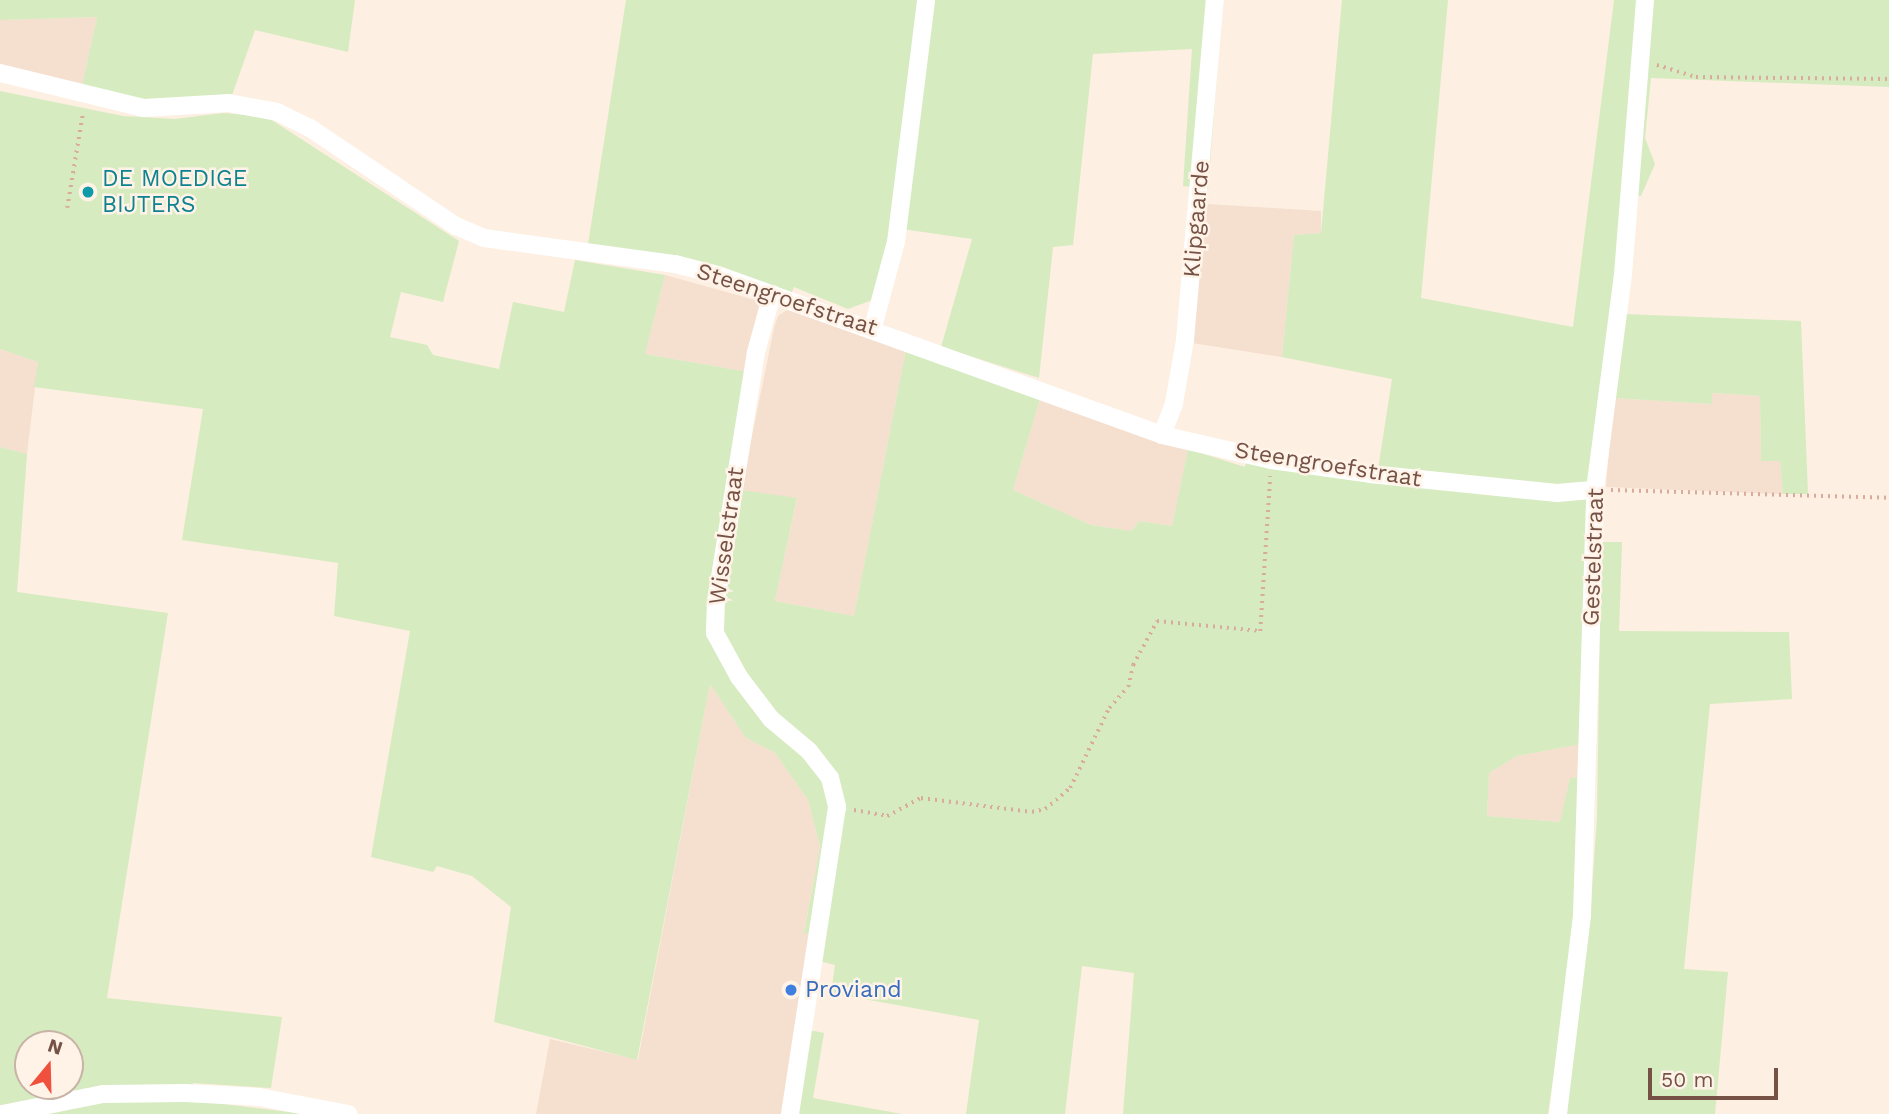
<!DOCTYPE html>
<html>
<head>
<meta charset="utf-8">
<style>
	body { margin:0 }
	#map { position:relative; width:1889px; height:1114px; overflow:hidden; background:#fdefe1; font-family:"Work Sans",sans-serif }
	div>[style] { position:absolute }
	.residential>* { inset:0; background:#f5dfcf }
	.green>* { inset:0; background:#d6ebbf }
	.path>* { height:3.5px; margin-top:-1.75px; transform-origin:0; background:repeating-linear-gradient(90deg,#d9ab9a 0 2px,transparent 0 7px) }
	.minor>* { height:18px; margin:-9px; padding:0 9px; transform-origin:9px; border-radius:9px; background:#fff }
	.dots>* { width:19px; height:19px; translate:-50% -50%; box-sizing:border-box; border:4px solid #fff3e8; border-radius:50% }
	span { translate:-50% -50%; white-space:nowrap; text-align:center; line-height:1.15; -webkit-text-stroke:5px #fff3e8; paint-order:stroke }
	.culture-label { font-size:23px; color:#0d838f }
	.left { translate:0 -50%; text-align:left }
	.street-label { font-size:23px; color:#765246 }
	.shop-label { font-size:23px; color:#366cbe }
	.north { position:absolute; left:14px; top:1030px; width:70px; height:70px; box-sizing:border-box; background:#fff3e8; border:2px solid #c8b3a7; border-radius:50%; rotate:19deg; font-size:19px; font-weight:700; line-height:28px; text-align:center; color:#765246 }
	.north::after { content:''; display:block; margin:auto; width:24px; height:32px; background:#ef513e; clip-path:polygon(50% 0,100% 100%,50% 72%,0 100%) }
	.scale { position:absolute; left:1648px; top:1068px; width:130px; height:32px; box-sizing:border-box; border:4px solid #765246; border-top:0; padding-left:9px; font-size:21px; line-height:24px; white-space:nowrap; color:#765246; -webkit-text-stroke:5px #fff3e8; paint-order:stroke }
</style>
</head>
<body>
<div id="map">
	<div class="residential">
		<div style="clip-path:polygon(97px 17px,80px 95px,0 77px,0 20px)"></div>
		<div style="clip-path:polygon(1207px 204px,1321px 211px,1321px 233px,1294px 235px,1282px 357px,1192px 343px)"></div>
		<div style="clip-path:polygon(665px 275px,755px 300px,760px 307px,748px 372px,645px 354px)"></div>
		<div style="clip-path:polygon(787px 310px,906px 349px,854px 616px,775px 601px,797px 499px,741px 490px,774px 328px,778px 316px)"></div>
		<div style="clip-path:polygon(0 349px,38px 362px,27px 454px,0 447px)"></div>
		<div style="clip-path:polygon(1712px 393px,1760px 396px,1761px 460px,1780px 461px,1783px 494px,1606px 487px,1613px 398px,1711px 404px)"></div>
		<div style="clip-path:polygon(1040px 399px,1188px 449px,1172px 526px,1139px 521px,1132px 531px,1091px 525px,1013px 490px)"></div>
		<div style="clip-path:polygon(710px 684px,745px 737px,775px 753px,808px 800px,820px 846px,804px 932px,816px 935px,781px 1114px,536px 1114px,550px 1039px,638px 1060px)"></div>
		<div style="clip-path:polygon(1582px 744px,1582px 777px,1570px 778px,1561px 822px,1487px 816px,1489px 773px,1517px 756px)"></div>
	</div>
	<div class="green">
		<div style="clip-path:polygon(0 0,355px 0,348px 52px,255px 30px,231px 98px,181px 104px,80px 95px,97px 17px,0 20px)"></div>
		<div style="clip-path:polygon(626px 0,1223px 0,1208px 189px,1183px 186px,1192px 49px,1093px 54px,1073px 245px,1053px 247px,1039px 378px,941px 347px,972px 239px,895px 228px,875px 299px,848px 309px,794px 287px,790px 296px,587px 251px)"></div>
		<div style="clip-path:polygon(1342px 0,1448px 0,1421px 298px,1573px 327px,1614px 0,1889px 0,1889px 87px,1651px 78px,1645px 138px,1655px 164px,1641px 196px,1625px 194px,1582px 744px,1517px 756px,1489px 773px,1487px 816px,1560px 822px,1570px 778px,1582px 777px,1576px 918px,1548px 1114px,1123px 1114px,1134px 973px,1082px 966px,1065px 1114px,966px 1114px,979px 1020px,831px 993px,835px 965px,811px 959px,816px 936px,804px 933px,820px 846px,808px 800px,775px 753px,745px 737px,710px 684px,637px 1060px,494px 1022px,511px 907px,472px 876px,437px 866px,433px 872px,371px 857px,410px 631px,334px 616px,338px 563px,182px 540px,203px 409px,34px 387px,38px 362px,0 349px,0 91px,123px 116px,175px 119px,223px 113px,267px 117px,459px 241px,443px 302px,401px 292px,390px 337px,427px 345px,433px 355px,499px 369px,513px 302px,564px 312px,575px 260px,665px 275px,645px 354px,748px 372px,727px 488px,797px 498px,775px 601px,854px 616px,906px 349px,1040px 399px,1013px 490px,1091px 525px,1132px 531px,1139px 521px,1172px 526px,1188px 449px,1245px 467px,1247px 458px,1377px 476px,1392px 379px,1282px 357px,1294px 235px,1321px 233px)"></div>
		<div style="clip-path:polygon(1624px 314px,1801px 321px,1808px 494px,1783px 494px,1780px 461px,1761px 461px,1760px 396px,1712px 393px,1712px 404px,1613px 398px)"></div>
		<div style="clip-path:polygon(evenodd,0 447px,27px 454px,17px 592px,168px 613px,107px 998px,282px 1017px,271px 1088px,193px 1083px,192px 1100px,305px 1114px,0 1114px,0 447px,28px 1044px,70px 1044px,70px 1086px,28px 1086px,28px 1044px)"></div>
		<div style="clip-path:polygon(1601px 542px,1622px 542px,1619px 631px,1789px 632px,1792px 699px,1710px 704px,1684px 969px,1728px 972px,1715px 1114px,1565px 1114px,1590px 918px,1597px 818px)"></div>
		<div style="clip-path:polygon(798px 1028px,824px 1033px,813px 1098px,902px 1114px,781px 1114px)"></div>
	</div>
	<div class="path">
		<div style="left:1657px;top:65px;width:41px;rotate:17.1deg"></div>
		<div style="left:1696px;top:77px;width:193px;rotate:0.6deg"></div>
		<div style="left:67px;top:208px;width:98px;rotate:-80.6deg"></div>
		<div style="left:1611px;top:490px;width:278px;rotate:1.6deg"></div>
		<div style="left:854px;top:810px;width:34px;rotate:10deg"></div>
		<div style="left:887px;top:816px;width:38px;rotate:-28deg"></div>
		<div style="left:921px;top:798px;width:112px;rotate:7.2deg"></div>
		<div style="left:1032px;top:812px;width:13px;rotate:-13deg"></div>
		<div style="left:1045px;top:809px;width:33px;rotate:-40deg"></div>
		<div style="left:1070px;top:788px;width:89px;rotate:-64deg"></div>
		<div style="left:1109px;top:708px;width:28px;rotate:-48deg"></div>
		<div style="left:1128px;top:687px;width:23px;rotate:-77deg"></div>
		<div style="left:1133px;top:665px;width:50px;rotate:-61.4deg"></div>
		<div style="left:1157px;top:621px;width:103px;rotate:5.5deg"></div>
		<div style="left:1260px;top:631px;width:155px;rotate:-86.3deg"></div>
	</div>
	<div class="minor">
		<div style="left:0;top:73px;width:148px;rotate:13.7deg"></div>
		<div style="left:144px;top:108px;width:85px;rotate:-3.4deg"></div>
		<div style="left:229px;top:103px;width:49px;rotate:10.6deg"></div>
		<div style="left:277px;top:112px;width:37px;rotate:26deg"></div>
		<div style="left:310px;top:128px;width:176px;rotate:33.9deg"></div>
		<div style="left:456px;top:226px;width:30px;rotate:23deg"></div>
		<div style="left:484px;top:238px;width:193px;rotate:7.8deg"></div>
		<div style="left:675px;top:264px;width:44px;rotate:14.3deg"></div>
		<div style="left:718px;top:275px;width:472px;rotate:19.8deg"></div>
		<div style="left:1162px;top:435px;width:112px;rotate:12.9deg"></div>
		<div style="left:1271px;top:460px;width:100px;rotate:8deg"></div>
		<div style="left:1370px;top:474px;width:188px;rotate:5.8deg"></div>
		<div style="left:1557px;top:493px;width:38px;rotate:-5deg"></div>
		<div style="left:772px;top:294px;width:60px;rotate:105.4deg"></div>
		<div style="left:756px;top:352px;width:252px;rotate:99.1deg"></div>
		<div style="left:716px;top:601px;width:32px;rotate:92deg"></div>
		<div style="left:715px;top:633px;width:50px;rotate:61.4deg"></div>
		<div style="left:739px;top:677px;width:53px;rotate:52.7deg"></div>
		<div style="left:771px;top:719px;width:50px;rotate:40.1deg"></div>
		<div style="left:809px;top:751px;width:34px;rotate:52deg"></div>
		<div style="left:830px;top:778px;width:30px;rotate:76deg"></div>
		<div style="left:837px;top:807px;width:311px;rotate:98.7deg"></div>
		<div style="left:873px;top:327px;width:88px;rotate:-74.9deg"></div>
		<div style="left:896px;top:242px;width:244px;rotate:-82.9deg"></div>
		<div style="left:1162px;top:435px;width:34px;rotate:-69deg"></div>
		<div style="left:1174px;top:403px;width:64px;rotate:-80.1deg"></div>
		<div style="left:1185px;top:340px;width:341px;rotate:-85deg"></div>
		<div style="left:2px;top:1114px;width:103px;rotate:-11.2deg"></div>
		<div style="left:103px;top:1094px;width:82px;rotate:-0.7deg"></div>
		<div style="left:185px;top:1093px;width:74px;rotate:3.1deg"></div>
		<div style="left:259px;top:1097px;width:91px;rotate:10.8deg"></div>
		<div style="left:1558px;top:1114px;width:200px;rotate:-83.1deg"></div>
		<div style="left:1582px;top:915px;width:425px;rotate:-88.2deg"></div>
		<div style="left:1595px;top:490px;width:218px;rotate:-82.6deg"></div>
		<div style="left:1623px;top:274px;width:275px;rotate:-85.4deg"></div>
	</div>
	<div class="dots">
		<div style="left:88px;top:192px;background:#0f9aa8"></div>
		<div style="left:791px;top:990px;background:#3f7fe0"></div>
	</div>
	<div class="culture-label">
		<span class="left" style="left:102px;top:192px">DE MOEDIGE<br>BIJTERS</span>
	</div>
	<div class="street-label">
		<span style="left:1197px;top:219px;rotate:-85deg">Klipgaarde</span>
		<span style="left:787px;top:300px;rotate:18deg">Steengroefstraat</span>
		<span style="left:1328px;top:465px;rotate:9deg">Steengroefstraat</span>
		<span style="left:727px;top:536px;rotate:-82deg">Wisselstraat</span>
		<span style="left:1594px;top:557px;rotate:-88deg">Gestelstraat</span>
	</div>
	<div class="shop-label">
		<span class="left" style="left:805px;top:990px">Proviand</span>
	</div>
	<div class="north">N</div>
	<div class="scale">50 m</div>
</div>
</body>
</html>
